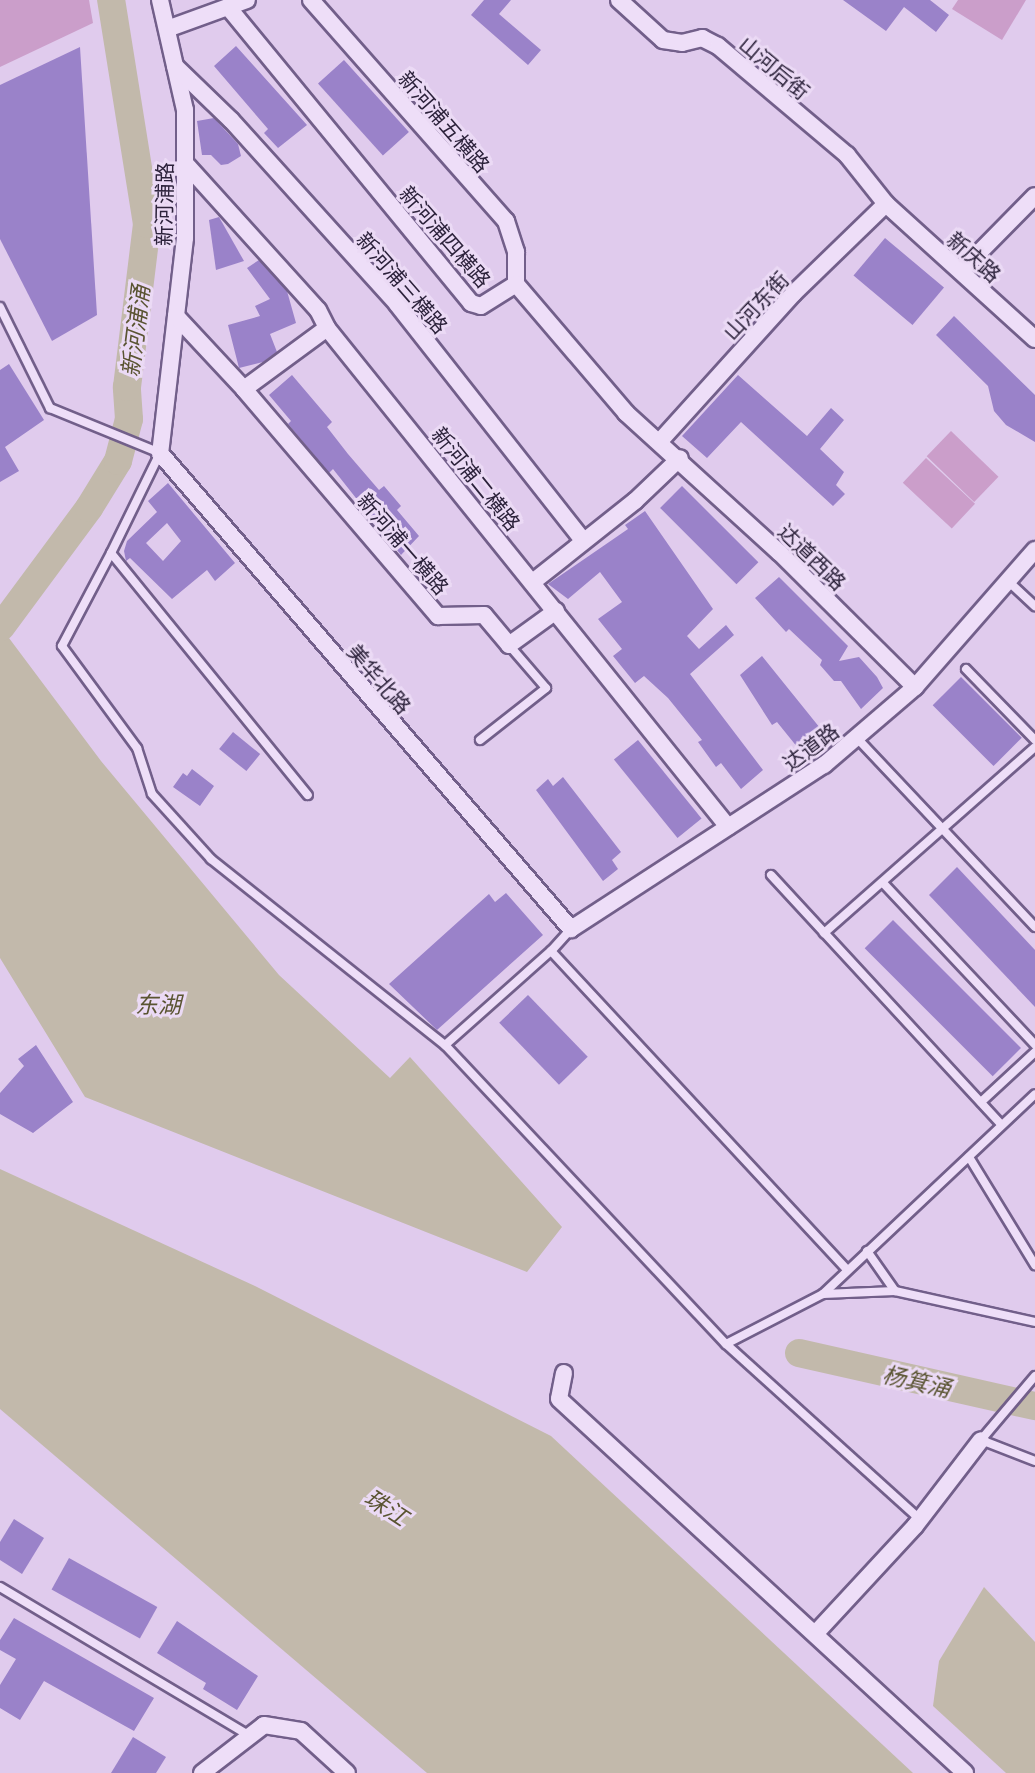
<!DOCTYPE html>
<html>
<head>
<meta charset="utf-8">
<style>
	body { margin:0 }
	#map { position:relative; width:1035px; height:1773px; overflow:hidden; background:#e0cbed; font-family:Literata,"Noto Sans SC",serif }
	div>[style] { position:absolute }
	.green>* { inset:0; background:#cb9eca; transform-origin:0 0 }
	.water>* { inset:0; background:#c2b9ab }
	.river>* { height:28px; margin:-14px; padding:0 14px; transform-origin:14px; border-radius:14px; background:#c2b9ab }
	.building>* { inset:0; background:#9a82c9; transform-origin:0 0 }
	.roads { filter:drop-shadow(2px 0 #725f8a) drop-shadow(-2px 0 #725f8a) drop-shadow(0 2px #725f8a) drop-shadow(0 -2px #725f8a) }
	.lane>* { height:8px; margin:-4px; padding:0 4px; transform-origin:4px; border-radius:4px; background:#eedef8 }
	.street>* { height:16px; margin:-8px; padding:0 8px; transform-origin:8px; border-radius:8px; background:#eedef8 }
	span { translate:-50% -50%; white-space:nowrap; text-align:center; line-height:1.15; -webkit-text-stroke:6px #ebdaf5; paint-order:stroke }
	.street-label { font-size:21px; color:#2c223b }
	.water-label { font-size:23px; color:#5a5432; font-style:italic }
</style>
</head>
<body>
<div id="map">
	<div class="green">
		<div style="clip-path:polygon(0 0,89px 0,93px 23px,0 67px)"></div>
		<div style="clip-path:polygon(958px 0,1026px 0,1002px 40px,952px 9px)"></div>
		<div style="left:951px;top:431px;width:66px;height:35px;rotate:44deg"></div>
		<div style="left:926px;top:458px;width:67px;height:34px;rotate:43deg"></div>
	</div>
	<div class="water">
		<div style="clip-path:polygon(0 626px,101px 761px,279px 975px,390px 1078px,410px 1057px,562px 1227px,527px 1272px,85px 1097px,0 958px)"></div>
		<div style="clip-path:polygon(0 1169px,255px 1286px,551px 1436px,913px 1773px,427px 1773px,0 1409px)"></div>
		<div style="clip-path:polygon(984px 1587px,1035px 1642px,1035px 1773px,1006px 1773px,933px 1706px,939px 1661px)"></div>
	</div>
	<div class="river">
		<div style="left:1px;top:627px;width:148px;rotate:-53.5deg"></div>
		<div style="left:89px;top:508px;width:55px;rotate:-58.3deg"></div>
		<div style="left:118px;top:461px;width:43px;rotate:-75.3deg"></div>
		<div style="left:129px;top:419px;width:32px;rotate:-94deg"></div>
		<div style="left:127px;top:387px;width:164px;rotate:-83deg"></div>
		<div style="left:147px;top:224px;width:227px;rotate:-99.1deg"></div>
		<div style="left:799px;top:1353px;width:242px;rotate:12.7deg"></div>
	</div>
	<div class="building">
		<div style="clip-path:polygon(484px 0,511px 0,499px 14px,541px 50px,528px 65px,471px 15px)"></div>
		<div style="clip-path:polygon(843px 0,930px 0,949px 15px,936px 32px,904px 7px,886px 31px)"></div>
		<div style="clip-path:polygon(236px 46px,307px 125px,278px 148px,264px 133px,268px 129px,214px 66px)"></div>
		<div style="clip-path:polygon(80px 47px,97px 315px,52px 341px,0 239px,0 85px)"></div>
		<div style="left:344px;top:60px;width:97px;height:35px;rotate:48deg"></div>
		<div style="clip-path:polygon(214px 118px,238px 144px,241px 156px,228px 164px,221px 165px,211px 155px,202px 155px,197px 121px)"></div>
		<div style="clip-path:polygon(219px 217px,244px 261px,216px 270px,209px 220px)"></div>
		<div style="left:885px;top:238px;width:77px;height:49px;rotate:40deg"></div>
		<div style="clip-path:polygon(259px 260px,287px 291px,296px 323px,270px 334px,277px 352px,263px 362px,239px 368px,228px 325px,260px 316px,255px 306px,270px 299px,247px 268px)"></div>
		<div style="clip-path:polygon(954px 316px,1035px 395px,1035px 442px,1006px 425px,994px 411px,988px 386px,936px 335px)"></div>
		<div style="clip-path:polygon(9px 364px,44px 420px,5px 447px,19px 471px,0 482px,0 370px)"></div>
		<div style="clip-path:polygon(292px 375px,332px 422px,327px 427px,348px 454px,379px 490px,384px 486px,401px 506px,397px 510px,419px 536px,401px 555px,333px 469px,329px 473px,288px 424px,291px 421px,269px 395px)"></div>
		<div style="clip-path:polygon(738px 375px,807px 436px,831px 408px,844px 420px,820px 449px,844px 472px,836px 485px,845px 494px,833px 506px,741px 422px,707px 458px,682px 436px)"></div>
		<div style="clip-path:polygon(evenodd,168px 483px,235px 563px,215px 581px,207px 570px,172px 599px,130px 558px,126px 561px,124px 551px,127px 541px,157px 512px,148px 501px,168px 483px,167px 523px,181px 541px,163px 561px,146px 543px,167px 523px)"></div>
		<div style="left:682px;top:486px;width:108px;height:31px;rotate:45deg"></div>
		<div style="clip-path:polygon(645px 511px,713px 609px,687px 636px,699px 649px,726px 625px,734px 635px,690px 674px,763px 770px,741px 789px,721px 763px,716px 767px,698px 742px,702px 740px,668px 698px,644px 676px,635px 683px,613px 656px,622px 649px,598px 619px,622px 602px,600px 572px,568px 599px,548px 584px,628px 529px,625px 525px)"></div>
		<div style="clip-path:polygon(779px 577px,848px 646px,839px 661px,859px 657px,877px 677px,883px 688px,861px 709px,841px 681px,834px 681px,820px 665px,822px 660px,789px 629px,786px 632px,755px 598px)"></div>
		<div style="clip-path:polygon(762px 656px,820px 728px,798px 748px,777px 722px,772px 725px,740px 675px)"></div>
		<div style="left:961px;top:677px;width:86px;height:40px;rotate:45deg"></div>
		<div style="left:233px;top:732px;width:35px;height:22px;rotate:39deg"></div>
		<div style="left:638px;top:740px;width:101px;height:31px;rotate:51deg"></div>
		<div style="clip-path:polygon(192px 769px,214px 786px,200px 806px,173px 787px,183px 773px,187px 776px)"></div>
		<div style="clip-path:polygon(563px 777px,621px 852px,612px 860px,618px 869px,603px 881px,536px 790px,548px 779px,553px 786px)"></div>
		<div style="clip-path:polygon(957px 867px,1035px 950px,1035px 1007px,929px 895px)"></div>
		<div style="clip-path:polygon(506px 893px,543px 935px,437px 1030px,389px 984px,489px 894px,495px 902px)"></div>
		<div style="left:893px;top:920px;width:181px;height:40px;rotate:45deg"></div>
		<div style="left:528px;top:995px;width:86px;height:40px;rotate:46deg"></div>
		<div style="clip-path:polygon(36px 1045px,73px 1102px,33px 1133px,0 1114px,0 1093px,24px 1066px,18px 1059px)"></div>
		<div style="clip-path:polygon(14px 1519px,44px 1538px,22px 1574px,0 1560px,0 1542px)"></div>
		<div style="left:69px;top:1558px;width:101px;height:36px;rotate:29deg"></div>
		<div style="clip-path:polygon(14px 1618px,154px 1698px,134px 1731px,44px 1681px,20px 1720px,0 1708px,0 1685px,16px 1659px,0 1650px,0 1640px)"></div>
		<div style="clip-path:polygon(177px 1621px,258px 1676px,237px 1710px,203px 1689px,206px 1683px,157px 1653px)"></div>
		<div style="clip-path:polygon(133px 1737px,166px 1757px,156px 1773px,111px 1773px)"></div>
	</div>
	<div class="roads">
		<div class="lane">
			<div style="left:0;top:307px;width:113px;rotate:63.7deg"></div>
			<div style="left:50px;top:408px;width:119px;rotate:22.2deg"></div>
			<div style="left:160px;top:453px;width:111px;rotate:116.1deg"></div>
			<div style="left:111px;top:553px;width:312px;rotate:50.9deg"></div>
			<div style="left:111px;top:553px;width:105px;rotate:117.8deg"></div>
			<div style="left:62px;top:646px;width:127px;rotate:53.7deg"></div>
			<div style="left:137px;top:748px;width:48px;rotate:71.9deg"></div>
			<div style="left:152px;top:794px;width:88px;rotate:47.8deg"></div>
			<div style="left:211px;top:859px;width:299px;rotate:38.5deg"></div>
			<div style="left:445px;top:1045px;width:410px;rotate:46.8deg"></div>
			<div style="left:726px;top:1344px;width:261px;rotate:42.1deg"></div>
			<div style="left:1008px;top:581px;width:37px;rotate:43deg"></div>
			<div style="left:966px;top:669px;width:99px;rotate:45.8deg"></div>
			<div style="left:856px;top:737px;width:261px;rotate:46.7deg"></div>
			<div style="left:480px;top:740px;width:84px;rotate:-38.2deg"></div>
			<div style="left:546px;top:688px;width:57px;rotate:-130.7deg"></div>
			<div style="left:771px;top:875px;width:340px;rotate:47.3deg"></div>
			<div style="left:884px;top:884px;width:221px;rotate:46.8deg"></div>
			<div style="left:571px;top:929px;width:30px;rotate:132deg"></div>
			<div style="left:551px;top:951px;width:435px;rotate:47.1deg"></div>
			<div style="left:824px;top:933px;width:281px;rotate:-41.4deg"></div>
			<div style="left:445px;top:1045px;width:142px;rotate:-41.6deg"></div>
			<div style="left:981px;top:1102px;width:74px;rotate:-42.8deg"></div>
			<div style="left:969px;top:1157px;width:127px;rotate:58.6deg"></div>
			<div style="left:867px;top:1251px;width:49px;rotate:55deg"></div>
			<div style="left:823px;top:1294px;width:72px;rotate:-2.4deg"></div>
			<div style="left:895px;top:1291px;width:143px;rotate:12.5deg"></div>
			<div style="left:726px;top:1344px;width:109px;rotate:-27.3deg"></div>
			<div style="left:823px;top:1294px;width:291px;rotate:-43.3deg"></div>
			<div style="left:1035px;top:1376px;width:84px;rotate:130.2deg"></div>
			<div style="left:981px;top:1440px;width:58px;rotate:21.3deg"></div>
			<div style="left:0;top:1587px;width:289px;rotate:30.8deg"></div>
		</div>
		<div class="street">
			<div style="left:160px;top:0;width:113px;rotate:77.2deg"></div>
			<div style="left:185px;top:110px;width:128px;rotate:90deg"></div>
			<div style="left:185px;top:238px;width:216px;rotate:96.6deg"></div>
			<div style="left:160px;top:453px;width:629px;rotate:49.19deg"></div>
			<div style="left:571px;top:929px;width:302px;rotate:-33deg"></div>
			<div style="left:824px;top:765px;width:120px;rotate:-40.6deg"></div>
			<div style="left:915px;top:687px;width:182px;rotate:-48.8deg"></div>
			<div style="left:311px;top:0;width:295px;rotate:48.6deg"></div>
			<div style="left:506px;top:221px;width:33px;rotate:72deg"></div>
			<div style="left:516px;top:252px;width:32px;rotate:90deg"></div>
			<div style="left:619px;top:0;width:59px;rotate:42.3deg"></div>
			<div style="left:663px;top:40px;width:19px;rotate:9deg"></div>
			<div style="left:682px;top:43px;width:21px;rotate:-14deg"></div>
			<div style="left:702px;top:38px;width:18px;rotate:27deg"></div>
			<div style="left:718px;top:46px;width:169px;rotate:40.2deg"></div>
			<div style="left:847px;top:155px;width:63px;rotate:51.5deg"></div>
			<div style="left:886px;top:204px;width:201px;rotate:42.2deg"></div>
			<div style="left:228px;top:7px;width:383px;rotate:50.6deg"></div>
			<div style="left:471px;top:303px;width:10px;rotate:17deg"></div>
			<div style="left:481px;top:306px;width:41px;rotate:-32.2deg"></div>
			<div style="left:167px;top:29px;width:85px;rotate:-19.9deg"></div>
			<div style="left:175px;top:66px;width:78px;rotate:44deg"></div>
			<div style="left:231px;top:120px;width:248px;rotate:47.9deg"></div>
			<div style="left:397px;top:304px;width:300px;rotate:51.8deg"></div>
			<div style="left:185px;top:163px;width:198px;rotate:47.9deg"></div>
			<div style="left:318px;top:310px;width:20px;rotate:63deg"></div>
			<div style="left:327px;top:328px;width:640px;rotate:51.21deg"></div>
			<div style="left:961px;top:271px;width:105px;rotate:-45.4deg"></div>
			<div style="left:516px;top:284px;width:170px;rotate:49.5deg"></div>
			<div style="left:626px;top:413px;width:208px;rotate:42.3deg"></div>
			<div style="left:780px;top:553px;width:190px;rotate:44.8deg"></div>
			<div style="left:176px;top:316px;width:100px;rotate:47deg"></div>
			<div style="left:244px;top:389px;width:103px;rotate:-36.3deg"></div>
			<div style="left:244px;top:389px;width:299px;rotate:49.5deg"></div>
			<div style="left:438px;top:616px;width:46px;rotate:-1.2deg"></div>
			<div style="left:484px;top:615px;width:39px;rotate:50deg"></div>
			<div style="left:509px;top:645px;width:58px;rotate:-35.9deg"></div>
			<div style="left:661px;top:440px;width:198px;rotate:-47.9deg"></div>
			<div style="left:794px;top:293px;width:128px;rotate:-44.1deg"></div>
			<div style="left:534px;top:581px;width:129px;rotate:-38.4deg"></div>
			<div style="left:635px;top:501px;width:62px;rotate:-43.7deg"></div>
			<div style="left:564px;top:1373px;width:26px;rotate:101deg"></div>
			<div style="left:559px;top:1399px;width:552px;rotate:42.65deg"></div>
			<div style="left:815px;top:1634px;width:147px;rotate:-47.2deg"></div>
			<div style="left:915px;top:1526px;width:108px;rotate:-52.5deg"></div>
			<div style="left:202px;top:1773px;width:78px;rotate:-37.7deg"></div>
			<div style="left:264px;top:1725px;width:37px;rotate:9deg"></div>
			<div style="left:301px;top:1731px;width:62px;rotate:42.4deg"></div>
		</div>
	</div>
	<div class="street-label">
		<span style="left:775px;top:67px;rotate:40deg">山河后街</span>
		<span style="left:445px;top:121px;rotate:49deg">新河浦五横路</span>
		<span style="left:163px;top:204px;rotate:-89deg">新河浦路</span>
		<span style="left:446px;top:236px;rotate:49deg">新河浦四横路</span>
		<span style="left:975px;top:256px;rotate:42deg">新庆路</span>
		<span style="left:403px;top:282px;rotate:49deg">新河浦三横路</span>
		<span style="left:755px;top:305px;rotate:-47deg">山河东街</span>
		<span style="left:477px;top:478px;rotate:51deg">新河浦二横路</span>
		<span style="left:404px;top:543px;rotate:49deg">新河浦一横路</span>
		<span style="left:813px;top:556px;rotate:44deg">达道西路</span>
		<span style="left:380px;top:678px;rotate:49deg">美华北路</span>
		<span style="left:810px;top:746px;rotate:-37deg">达道路</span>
	</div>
	<div class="water-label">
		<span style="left:134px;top:331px;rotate:-83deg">新河浦涌</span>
		<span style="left:158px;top:1003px">东湖</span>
		<span style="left:917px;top:1380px;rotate:13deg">杨箕涌</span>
		<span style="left:387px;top:1506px;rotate:33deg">珠江</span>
	</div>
</div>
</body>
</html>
